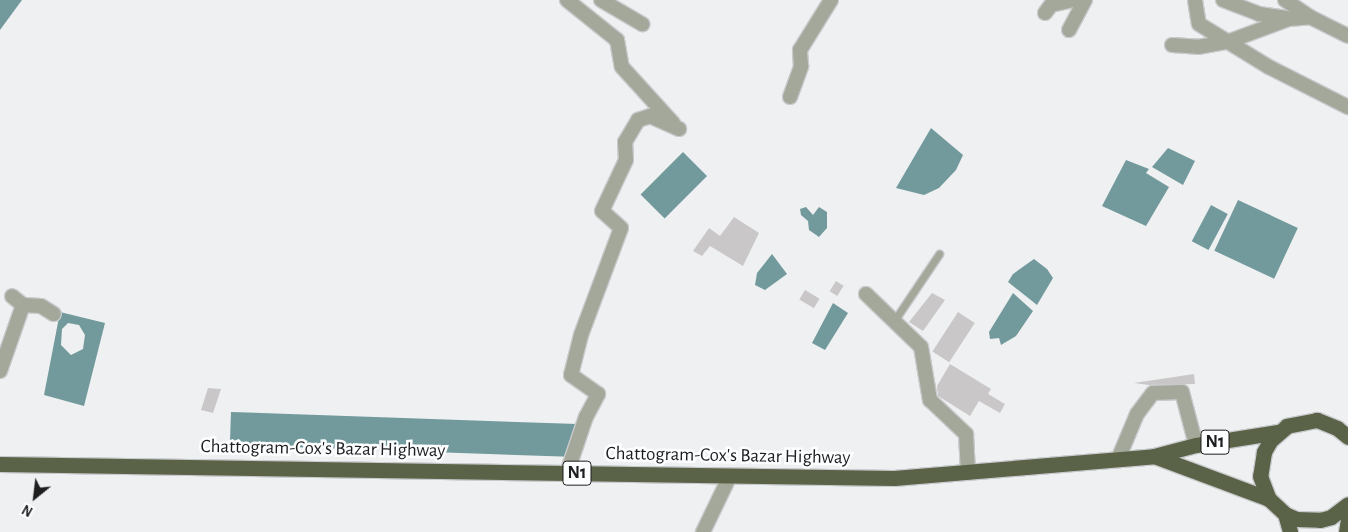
<!DOCTYPE html>
<html>
<head>
<meta charset="utf-8">
<style>
	body { margin:0 }
	#map { position:relative; width:1348px; height:532px; overflow:hidden; background:#eff0f2; font-family:"Alegreya Sans",sans-serif }
	div>[style] { position:absolute }
	.water>* { inset:0; background:#729a9c; transform-origin:0 0 }
	.building>* { inset:0; background:#c9c7c8; transform-origin:0 0 }
	.roads { filter:drop-shadow(1px 0 #c9cacc) drop-shadow(-1px 0 #c9cacc) drop-shadow(0 1px #c9cacc) drop-shadow(0 -1px #c9cacc) }
	.service>* { height:7px; margin:-3.5px; padding:0 3.5px; transform-origin:3.5px; border-radius:3.5px; background:#a4a89b }
	.minor>* { height:14px; margin:-7px; padding:0 7px; transform-origin:7px; border-radius:7px; background:#a4a89b }
	.trunk>* { height:15px; margin:-7.5px; padding:0 7.5px; transform-origin:7.5px; border-radius:7.5px; background:#5a6248 }
	span { translate:-50% -50%; white-space:nowrap; text-align:center; line-height:1.15; -webkit-text-stroke:5px #fcfeff; paint-order:stroke }
	.shield-label span { padding:1px 4px; background:#fcfeff; border:1px solid; border-radius:4px; -webkit-text-stroke-width:0 }
	.shield-label { font-size:18px; color:#1e1e1f; font-weight:700 }
	.street-label { font-size:19px; color:#1e1e1f }
	.north { position:absolute; left:10px; top:472px; width:50px; height:50px; -webkit-text-stroke:4px #fcfeff; paint-order:stroke; rotate:209deg; font-size:14px; font-weight:700; line-height:20px; text-align:center; color:#1e1e1f }
	.north::after { content:''; display:block; margin:auto; width:18px; height:22px; background:#1e1e1f; clip-path:polygon(50% 0,100% 100%,50% 72%,0 100%) }
</style>
</head>
<body>
<div id="map">
	<div class="water">
		<div style="clip-path:polygon(0 0,22px 0,0 30px)"></div>
		<div style="clip-path:polygon(931px 128px,963px 155px,956px 170px,939px 188px,924px 195px,896px 188px)"></div>
		<div style="clip-path:polygon(1168px 148px,1195px 161px,1183px 185px,1152px 167px)"></div>
		<div style="left:683px;top:152px;width:34px;height:60px;rotate:45deg"></div>
		<div style="clip-path:polygon(1126px 160px,1149px 169px,1146px 173px,1169px 187px,1146px 226px,1102px 206px)"></div>
		<div style="left:1238px;top:200px;width:66px;height:56px;rotate:25deg"></div>
		<div style="left:1211px;top:205px;width:19px;height:41px;rotate:28deg"></div>
		<div style="clip-path:polygon(806px 207px,813px 215px,819px 207px,827px 212px,827px 228px,819px 237px,809px 230px,808px 221px,801px 215px,800px 209px)"></div>
		<div style="clip-path:polygon(772px 254px,787px 274px,765px 290px,755px 285px,757px 273px)"></div>
		<div style="clip-path:polygon(1034px 259px,1047px 269px,1053px 278px,1037px 305px,1008px 282px,1013px 274px)"></div>
		<div style="clip-path:polygon(1013px 293px,1033px 311px,1016px 336px,1001px 345px,999px 338px,990px 339px,989px 332px)"></div>
		<div style="clip-path:polygon(833px 303px,848px 313px,825px 350px,812px 343px)"></div>
		<div style="clip-path:polygon(evenodd,60px 312px,105px 323px,84px 406px,44px 395px,60px 312px,68px 323px,79px 325px,85px 335px,83px 349px,71px 355px,61px 345px,62px 329px,68px 323px)"></div>
		<div style="left:231px;top:412px;width:347px;height:33px;rotate:2deg"></div>
	</div>
	<div class="building">
		<div style="clip-path:polygon(734px 217px,759px 233px,743px 266px,710px 246px,702px 256px,693px 251px,709px 228px,720px 236px)"></div>
		<div style="left:836px;top:281px;width:9px;height:12px;rotate:32deg"></div>
		<div style="left:805px;top:290px;width:17px;height:11px;rotate:31deg"></div>
		<div style="clip-path:polygon(932px 293px,945px 300px,923px 331px,909px 322px)"></div>
		<div style="left:958px;top:312px;width:20px;height:47px;rotate:33deg"></div>
		<div style="clip-path:polygon(950px 364px,991px 389px,988px 394px,1005px 404px,1000px 413px,979px 401px,970px 416px,938px 396px,937px 386px)"></div>
		<div style="clip-path:polygon(1194px 374px,1195px 384px,1149px 385px,1134px 383px)"></div>
		<div style="clip-path:polygon(208px 388px,221px 389px,213px 413px,201px 410px)"></div>
	</div>
	<div class="roads">
		<div class="service">
			<div style="left:894px;top:321px;width:81px;rotate:-56.1deg"></div>
		</div>
		<div class="minor">
			<div style="left:567px;top:0;width:64px;rotate:38.7deg"></div>
			<div style="left:617px;top:40px;width:27px;rotate:80deg"></div>
			<div style="left:622px;top:67px;width:76px;rotate:47.7deg"></div>
			<div style="left:601px;top:0;width:48px;rotate:30.3deg"></div>
			<div style="left:1195px;top:0;width:24px;rotate:81deg"></div>
			<div style="left:1199px;top:24px;width:82px;rotate:31.6deg"></div>
			<div style="left:1269px;top:67px;width:89px;rotate:26.9deg"></div>
			<div style="left:1223px;top:0;width:39px;rotate:21deg"></div>
			<div style="left:1259px;top:14px;width:28px;rotate:8deg"></div>
			<div style="left:1285px;top:0;width:30px;rotate:34deg"></div>
			<div style="left:1045px;top:13px;width:10px;rotate:-53deg"></div>
			<div style="left:1051px;top:5px;width:23px;rotate:-13deg"></div>
			<div style="left:1069px;top:30px;width:34px;rotate:-62deg"></div>
			<div style="left:1172px;top:45px;width:26px;rotate:4deg"></div>
			<div style="left:1198px;top:47px;width:29px;rotate:-10deg"></div>
			<div style="left:1227px;top:42px;width:66px;rotate:-20.4deg"></div>
			<div style="left:1289px;top:19px;width:21px;rotate:-5deg"></div>
			<div style="left:1310px;top:17px;width:42px;rotate:26.6deg"></div>
			<div style="left:790px;top:97px;width:33px;rotate:-70deg"></div>
			<div style="left:801px;top:66px;width:16px;rotate:-94deg"></div>
			<div style="left:800px;top:50px;width:59px;rotate:-58.2deg"></div>
			<div style="left:866px;top:294px;width:76px;rotate:43.9deg"></div>
			<div style="left:921px;top:347px;width:54px;rotate:80.4deg"></div>
			<div style="left:930px;top:400px;width:50px;rotate:43.4deg"></div>
			<div style="left:966px;top:434px;width:39px;rotate:87deg"></div>
			<div style="left:23px;top:305px;width:18px;rotate:3deg"></div>
			<div style="left:41px;top:306px;width:15px;rotate:32deg"></div>
			<div style="left:0;top:371px;width:70px;rotate:-70.8deg"></div>
			<div style="left:23px;top:305px;width:14px;rotate:-141deg"></div>
			<div style="left:1119px;top:457px;width:47px;rotate:-67.3deg"></div>
			<div style="left:1137px;top:414px;width:26px;rotate:-53deg"></div>
			<div style="left:1153px;top:393px;width:29px;rotate:-2deg"></div>
			<div style="left:1182px;top:392px;width:55px;rotate:75.2deg"></div>
			<div style="left:567px;top:473px;width:59px;rotate:-71.3deg"></div>
			<div style="left:586px;top:417px;width:26px;rotate:-62deg"></div>
			<div style="left:598px;top:394px;width:33px;rotate:-145deg"></div>
			<div style="left:571px;top:375px;width:41px;rotate:-76deg"></div>
			<div style="left:581px;top:335px;width:114px;rotate:-69.5deg"></div>
			<div style="left:621px;top:228px;width:25px;rotate:-138deg"></div>
			<div style="left:602px;top:211px;width:56px;rotate:-64.8deg"></div>
			<div style="left:626px;top:160px;width:18px;rotate:-93deg"></div>
			<div style="left:625px;top:142px;width:26px;rotate:-59deg"></div>
			<div style="left:638px;top:120px;width:13px;rotate:-18deg"></div>
			<div style="left:650px;top:116px;width:32px;rotate:24deg"></div>
			<div style="left:703px;top:532px;width:62px;rotate:-64.3deg"></div>
		</div>
		<div class="trunk">
			<div style="left:1348px;top:437px;width:14px;rotate:-141deg"></div>
			<div style="left:1337px;top:428px;width:22px;rotate:-158deg"></div>
			<div style="left:1317px;top:420px;width:31px;rotate:169deg"></div>
			<div style="left:1287px;top:426px;width:23px;rotate:139deg"></div>
			<div style="left:1270px;top:441px;width:13px;rotate:119deg"></div>
			<div style="left:1264px;top:452px;width:24px;rotate:99deg"></div>
			<div style="left:1260px;top:476px;width:25px;rotate:69deg"></div>
			<div style="left:1269px;top:499px;width:22px;rotate:43deg"></div>
			<div style="left:1285px;top:514px;width:12px;rotate:24deg"></div>
			<div style="left:1296px;top:519px;width:24px;rotate:2deg"></div>
			<div style="left:1320px;top:520px;width:11px;rotate:-15deg"></div>
			<div style="left:1331px;top:517px;width:21px;rotate:-37deg"></div>
			<div style="left:1154px;top:456px;width:123px;rotate:20.5deg"></div>
			<div style="left:0;top:464px;width:894px;rotate:0.9deg"></div>
			<div style="left:894px;top:478px;width:261px;rotate:-4.8deg"></div>
			<div style="left:1154px;top:456px;width:43px;rotate:-14.7deg"></div>
			<div style="left:1196px;top:445px;width:83px;rotate:-9deg"></div>
			<div style="left:1285px;top:514px;width:19px;rotate:74deg"></div>
			<div style="left:1346px;top:532px;width:12px;rotate:-81deg"></div>
		</div>
	</div>
	<div class="shield-label">
		<span style="left:1215px;top:442px">N1</span>
		<span style="left:577px;top:473px">N1</span>
	</div>
	<div class="street-label">
		<span style="left:323px;top:449px;rotate:1deg">Chattogram-Cox's Bazar Highway</span>
		<span style="left:728px;top:456px;rotate:1deg">Chattogram-Cox's Bazar Highway</span>
	</div>
	<div class="north">N</div>
</div>
</body>
</html>
